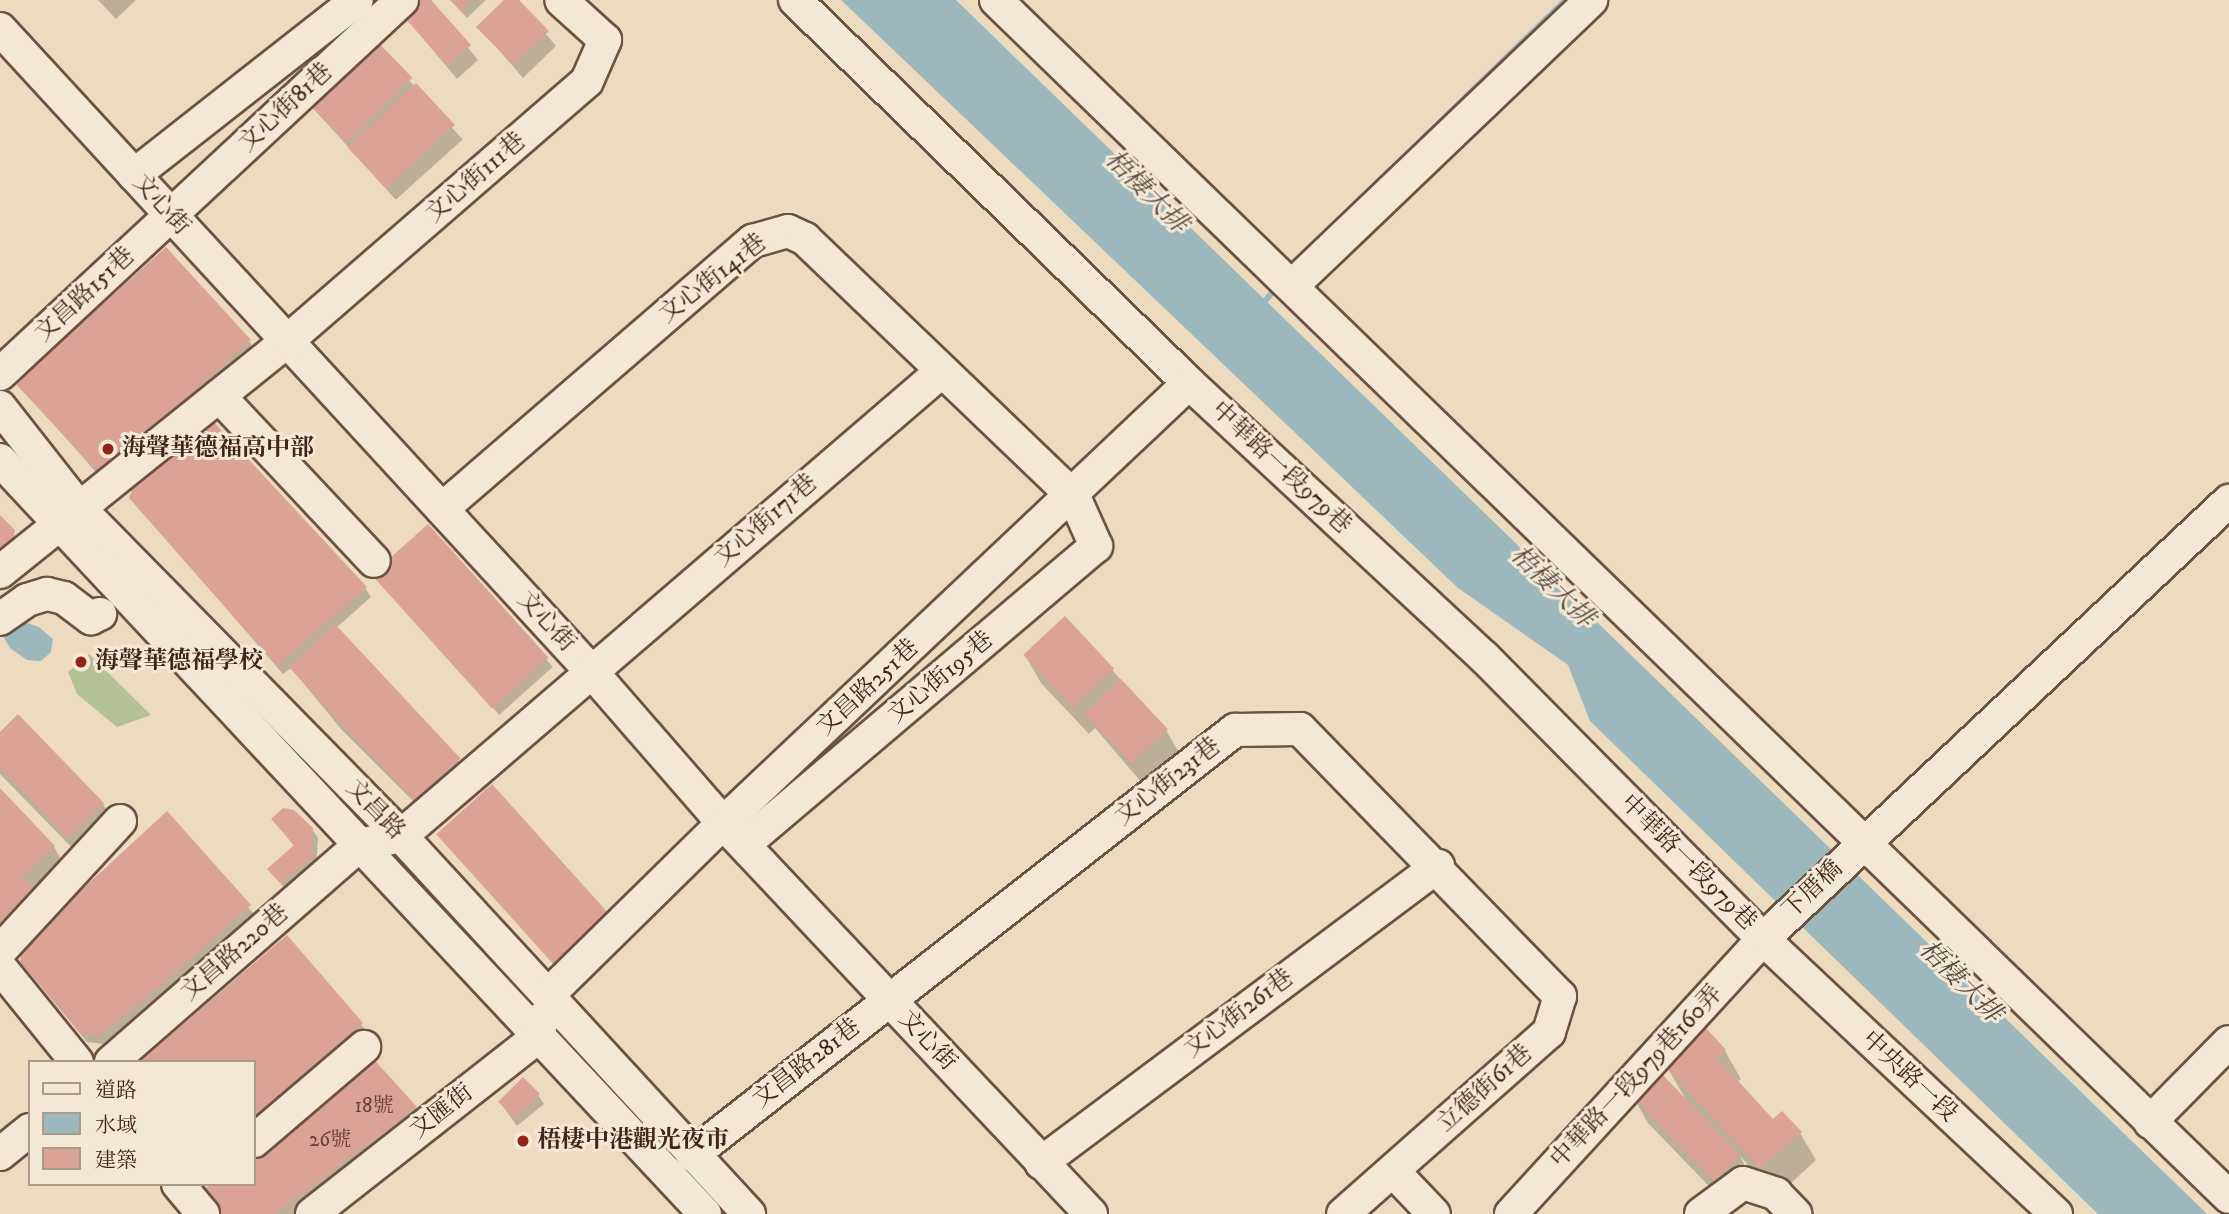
<!DOCTYPE html>
<html>
<head>
<meta charset="utf-8">
<style>
	body { margin:0 }
	#map { position:relative; width:2229px; height:1214px; overflow:hidden; background:#ecdbbf; font-family:"IM FELL DW Pica","Noto Serif TC",serif }
	div>[style] { position:absolute }
	.green>* { inset:0; background:#b4c194 }
	.water>* { inset:0; background:#9db8bd }
	.shadow>* { inset:0; background:#0003; transform-origin:0 0 }
	.stream>* { height:6px; margin:-3px; padding:0 3px; transform-origin:3px; border-radius:3px; background:#9db8bd }
	.building>* { inset:0; background:#daa395; transform-origin:0 0 }
	.roads { filter:drop-shadow(2px 0 #6c5240) drop-shadow(-2px 0 #6c5240) drop-shadow(0 2px #6c5240) drop-shadow(0 -2px #6c5240) }
	.minor>* { height:32px; margin:-16px; padding:0 16px; transform-origin:16px; border-radius:16px; background:#f3e8d5 }
	.dots>* { width:19px; height:19px; translate:-50% -50%; box-sizing:border-box; border:4px solid #f3e8d5; border-radius:50% }
	span { translate:-50% -50%; white-space:nowrap; text-align:center; line-height:1.15; -webkit-text-stroke:6px #f3e8d5; paint-order:stroke }
	.number-label { font-size:21px; color:#674436 }
	.number-label span { -webkit-text-stroke-width:0 }
	.street-label { font-size:24px; color:#412516 }
	.poi-label { font-size:24px; color:#412516; font-weight:700 }
	.left { translate:0 -50%; text-align:left }
	.water-label { font-size:26px; color:#584a40; font-style:italic }
	.legend { position:absolute; left:28px; top:1060px; width:228px; height:126px; box-sizing:border-box; background:#f3e8d5; border:2px solid #ac9a89; margin:0; padding:9px 12px; list-style:none; font-size:21px; color:#412516 }
	.legend li { display:flex; align-items:center; gap:14px; height:35px }
	.legend b { width:35px; border:2px solid #ac9a89 }
</style>
</head>
<body>
<div id="map">
	<div class="green">
		<div style="clip-path:polygon(89px 654px,151px 715px,117px 727px,77px 694px,68px 672px)"></div>
	</div>
	<div class="water">
		<div style="clip-path:polygon(841px 0,956px 0,2207px 1214px,2098px 1214px,1590px 721px,1568px 665px,1458px 588px)"></div>
		<div style="clip-path:polygon(16px 619px,39px 627px,53px 639px,51px 652px,41px 661px,27px 660px,10px 648px,3px 636px)"></div>
	</div>
	<div class="shadow">
		<div style="clip-path:polygon(98px 0,136px 0,116px 19px)"></div>
		<div style="clip-path:polygon(429px 0,478px 60px,457px 79px,401px 12px)"></div>
		<div style="clip-path:polygon(450px 0,486px 0,467px 18px)"></div>
		<div style="clip-path:polygon(506px 0,517px 0,556px 46px,523px 78px,479px 27px)"></div>
		<div style="left:373px;top:40px;width:134px;height:90px;rotate:48deg"></div>
		<div style="clip-path:polygon(249px 341px,255px 350px,103px 480px,17px 383px)"></div>
		<div style="clip-path:polygon(131px 498px,365px 588px,371px 597px,336px 628px,465px 768px,421px 809px,341px 729px,291px 668px,283px 674px)"></div>
		<div style="left:427px;top:527px;width:188px;height:72px;rotate:48deg"></div>
		<div style="clip-path:polygon(1025px 655px,1112px 670px,1166px 730px,1182px 758px,1147px 789px,1095px 728px,1089px 734px,1041px 683px)"></div>
		<div style="clip-path:polygon(18px 717px,103px 804px,114px 823px,80px 856px,0 774px,0 734px)"></div>
		<div style="clip-path:polygon(491px 787px,564px 973px,439px 835px)"></div>
		<div style="clip-path:polygon(0 791px,54px 847px,65px 866px,0 939px)"></div>
		<div style="clip-path:polygon(167px 814px,255px 915px,103px 1044px,87px 1042px,22px 962px,55px 914px)"></div>
		<div style="clip-path:polygon(273px 819px,312px 829px,318px 838px,316px 866px,287px 892px,270px 869px,295px 847px)"></div>
		<div style="clip-path:polygon(361px 1024px,367px 1033px,254px 1129px,254px 1062px)"></div>
		<div style="clip-path:polygon(1725px 1051px,1741px 1079px,1737px 1082px,1773px 1121px,1800px 1133px,1816px 1160px,1777px 1196px,1740px 1156px,1754px 1184px,1729px 1207px,1648px 1123px,1632px 1095px,1686px 1100px,1667px 1067px)"></div>
		<div style="clip-path:polygon(538px 1095px,544px 1104px,517px 1126px,499px 1101px)"></div>
		<div style="clip-path:polygon(415px 1108px,426px 1127px,311px 1214px,212px 1214px,254px 1184px,254px 1151px)"></div>
	</div>
	<div class="stream">
		<div style="left:1325px;top:234px;width:336px;rotate:-44.2deg"></div>
		<div style="left:1262px;top:304px;width:24px;rotate:-48deg"></div>
	</div>
	<div class="building">
		<div style="clip-path:polygon(412px 0,431px 0,471px 45px,447px 66px,399px 11px)"></div>
		<div style="clip-path:polygon(451px 0,471px 0,461px 10px)"></div>
		<div style="clip-path:polygon(504px 0,519px 0,549px 31px,514px 65px,476px 27px)"></div>
		<div style="left:373px;top:37px;width:57px;height:93px;rotate:46deg"></div>
		<div style="left:416px;top:83px;width:57px;height:94px;rotate:47deg"></div>
		<div style="clip-path:polygon(166px 247px,251px 340px,108px 467px,93px 467px,15px 383px)"></div>
		<div style="clip-path:polygon(211px 419px,367px 587px,277px 666px,129px 498px,140px 470px,174px 453px)"></div>
		<div style="clip-path:polygon(0 515px,15px 530px,13px 542px,0 554px)"></div>
		<div style="left:428px;top:524px;width:180px;height:76px;rotate:48deg"></div>
		<div style="left:1065px;top:616px;width:72px;height:57px;rotate:47deg"></div>
		<div style="left:335px;top:624px;width:184px;height:63px;rotate:47deg"></div>
		<div style="left:1121px;top:679px;width:69px;height:50px;rotate:47deg"></div>
		<div style="clip-path:polygon(18px 714px,104px 803px,68px 838px,0 768px,0 732px)"></div>
		<div style="left:492px;top:784px;width:179px;height:75px;rotate:48deg"></div>
		<div style="clip-path:polygon(0 788px,55px 846px,23px 877px,37px 893px,0 926px)"></div>
		<div style="clip-path:polygon(283px 808px,294px 810px,313px 828px,312px 856px,281px 884px,267px 869px,294px 845px,271px 819px)"></div>
		<div style="clip-path:polygon(167px 811px,251px 905px,137px 1006px,98px 1036px,80px 1033px,20px 962px,23px 944px)"></div>
		<div style="clip-path:polygon(287px 935px,363px 1023px,254px 1116px,254px 1062px,139px 1062px)"></div>
		<div style="clip-path:polygon(1706px 1028px,1726px 1050px,1717px 1058px,1773px 1119px,1782px 1111px,1802px 1132px,1760px 1169px,1665px 1066px)"></div>
		<div style="clip-path:polygon(369px 1054px,417px 1107px,275px 1214px,215px 1214px,199px 1194px,211px 1184px,254px 1184px,254px 1149px)"></div>
		<div style="left:1657px;top:1069px;width:120px;height:37px;rotate:46deg"></div>
		<div style="left:523px;top:1077px;width:24px;height:35px;rotate:45deg"></div>
	</div>
	<div class="roads">
		<div class="minor">
			<div style="left:795px;top:0;width:549px;rotate:44.19deg"></div>
			<div style="left:1189px;top:383px;width:403px;rotate:42.9deg"></div>
			<div style="left:1484px;top:657px;width:397px;rotate:45.3deg"></div>
			<div style="left:1763px;top:939px;width:402px;rotate:43.2deg"></div>
			<div style="left:996px;top:0;width:1718px;rotate:44.15deg"></div>
			<div style="left:0;top:29px;width:873px;rotate:47.37deg"></div>
			<div style="left:591px;top:671px;width:201px;rotate:49deg"></div>
			<div style="left:723px;top:823px;width:537px;rotate:46.74deg"></div>
			<div style="left:134px;top:175px;width:283px;rotate:-38.1deg"></div>
			<div style="left:1292px;top:286px;width:414px;rotate:-43.7deg"></div>
			<div style="left:0;top:374px;width:549px;rotate:-42.93deg"></div>
			<div style="left:219px;top:396px;width:226px;rotate:46.8deg"></div>
			<div style="left:0;top:407px;width:130px;rotate:51.9deg"></div>
			<div style="left:80px;top:509px;width:458px;rotate:45.5deg"></div>
			<div style="left:401px;top:836px;width:514px;rotate:47.37deg"></div>
			<div style="left:0;top:460px;width:1032px;rotate:46.92deg"></div>
			<div style="left:442px;top:509px;width:411px;rotate:-40.8deg"></div>
			<div style="left:753px;top:241px;width:36px;rotate:-16deg"></div>
			<div style="left:788px;top:231px;width:19px;rotate:25deg"></div>
			<div style="left:805px;top:239px;width:373px;rotate:43.8deg"></div>
			<div style="left:1074px;top:497px;width:54px;rotate:65.8deg"></div>
			<div style="left:1096px;top:546px;width:460px;rotate:139.7deg"></div>
			<div style="left:0;top:572px;width:367px;rotate:-38.8deg"></div>
			<div style="left:286px;top:342px;width:398px;rotate:-40.9deg"></div>
			<div style="left:587px;top:81px;width:45px;rotate:-66.3deg"></div>
			<div style="left:605px;top:40px;width:59px;rotate:-137.7deg"></div>
			<div style="left:0;top:619px;width:33px;rotate:-35deg"></div>
			<div style="left:27px;top:600px;width:21px;rotate:-17deg"></div>
			<div style="left:47px;top:594px;width:17px;rotate:13deg"></div>
			<div style="left:64px;top:598px;width:34px;rotate:37deg"></div>
			<div style="left:91px;top:618px;width:10px;rotate:-24deg"></div>
			<div style="left:0;top:951px;width:177px;rotate:-47.3deg"></div>
			<div style="left:0;top:967px;width:122px;rotate:51deg"></div>
			<div style="left:548px;top:995px;width:245px;rotate:-44.5deg"></div>
			<div style="left:723px;top:823px;width:641px;rotate:-43.36deg"></div>
			<div style="left:111px;top:1062px;width:330px;rotate:-41.1deg"></div>
			<div style="left:360px;top:845px;width:42px;rotate:-12.4deg"></div>
			<div style="left:401px;top:836px;width:713px;rotate:-40.68deg"></div>
			<div style="left:2150px;top:1122px;width:112px;rotate:-45.4deg"></div>
			<div style="left:254px;top:1141px;width:145px;rotate:-40.5deg"></div>
			<div style="left:0;top:1154px;width:38px;rotate:-39deg"></div>
			<div style="left:692px;top:1155px;width:690px;rotate:-38.05deg"></div>
			<div style="left:1235px;top:730px;width:65px;rotate:-0.9deg"></div>
			<div style="left:1300px;top:729px;width:373px;rotate:45.8deg"></div>
			<div style="left:1560px;top:996px;width:38px;rotate:107deg"></div>
			<div style="left:1549px;top:1032px;width:275px;rotate:138.5deg"></div>
			<div style="left:1041px;top:1163px;width:496px;rotate:-36.8deg"></div>
			<div style="left:1393px;top:1171px;width:59px;rotate:46.4deg"></div>
			<div style="left:178px;top:1184px;width:39px;rotate:50deg"></div>
			<div style="left:312px;top:1214px;width:287px;rotate:-38.1deg"></div>
			<div style="left:538px;top:1037px;width:19px;rotate:-78deg"></div>
			<div style="left:1511px;top:1214px;width:373px;rotate:-47.5deg"></div>
			<div style="left:1763px;top:939px;width:640px;rotate:-43.23deg"></div>
			<div style="left:1701px;top:1214px;width:52px;rotate:-36.4deg"></div>
			<div style="left:1743px;top:1183px;width:35px;rotate:18deg"></div>
			<div style="left:1776px;top:1194px;width:28px;rotate:46deg"></div>
		</div>
	</div>
	<div class="dots">
		<div style="left:108px;top:449px;background:#8f2418"></div>
		<div style="left:81px;top:662px;background:#8f2418"></div>
		<div style="left:523px;top:1141px;background:#8f2418"></div>
	</div>
	<div class="number-label">
		<span style="left:374px;top:1106px">18號</span>
		<span style="left:330px;top:1140px">26號</span>
	</div>
	<div class="street-label">
		<span style="left:286px;top:108px;rotate:-43deg">文心街81巷</span>
		<span style="left:476px;top:178px;rotate:-41deg">文心街111巷</span>
		<span style="left:161px;top:205px;rotate:48deg">文心街</span>
		<span style="left:713px;top:279px;rotate:-38deg">文心街141巷</span>
		<span style="left:85px;top:295px;rotate:-43deg">文昌路151巷</span>
		<span style="left:1281px;top:468px;rotate:43deg">中華路一段979巷</span>
		<span style="left:766px;top:521px;rotate:-41deg">文心街171巷</span>
		<span style="left:546px;top:622px;rotate:47deg">文心街</span>
		<span style="left:941px;top:678px;rotate:-40deg">文心街195巷</span>
		<span style="left:868px;top:688px;rotate:-43deg">文昌路251巷</span>
		<span style="left:1168px;top:782px;rotate:-38deg">文心街231巷</span>
		<span style="left:375px;top:810px;rotate:46deg">文昌路</span>
		<span style="left:1688px;top:863px;rotate:45deg">中華路一段979巷</span>
		<span style="left:1813px;top:890px;rotate:-44deg">下厝橋</span>
		<span style="left:235px;top:953px;rotate:-41deg">文昌路220巷</span>
		<span style="left:1239px;top:1014px;rotate:-37deg">文心街261巷</span>
		<span style="left:927px;top:1041px;rotate:47deg">文心街</span>
		<span style="left:807px;top:1064px;rotate:-38deg">文昌路281巷</span>
		<span style="left:1637px;top:1077px;rotate:-47deg">中華路一段979巷160弄</span>
		<span style="left:1909px;top:1077px;rotate:43deg">中央路一段</span>
		<span style="left:1485px;top:1089px;rotate:-42deg">立德街61巷</span>
		<span style="left:442px;top:1112px;rotate:-38deg">文匯街</span>
	</div>
	<div class="poi-label">
		<span class="left" style="left:122px;top:449px">海聲華德福高中部</span>
		<span class="left" style="left:95px;top:662px">海聲華德福學校</span>
		<span class="left" style="left:537px;top:1141px">梧棲中港觀光夜市</span>
	</div>
	<div class="water-label">
		<span style="left:1146px;top:192px;rotate:45deg">梧棲大排</span>
		<span style="left:1552px;top:587px;rotate:44deg">梧棲大排</span>
		<span style="left:1960px;top:982px;rotate:45deg">梧棲大排</span>
	</div>
	<ul class="legend">
	<li><b style="height:9px;background:#f3e8d5"></b>道路</li>
	<li><b style="height:19px;background:#9db8bd"></b>水域</li>
	<li><b style="height:19px;background:#daa395"></b>建築</li>
	</ul>
</div>
</body>
</html>
